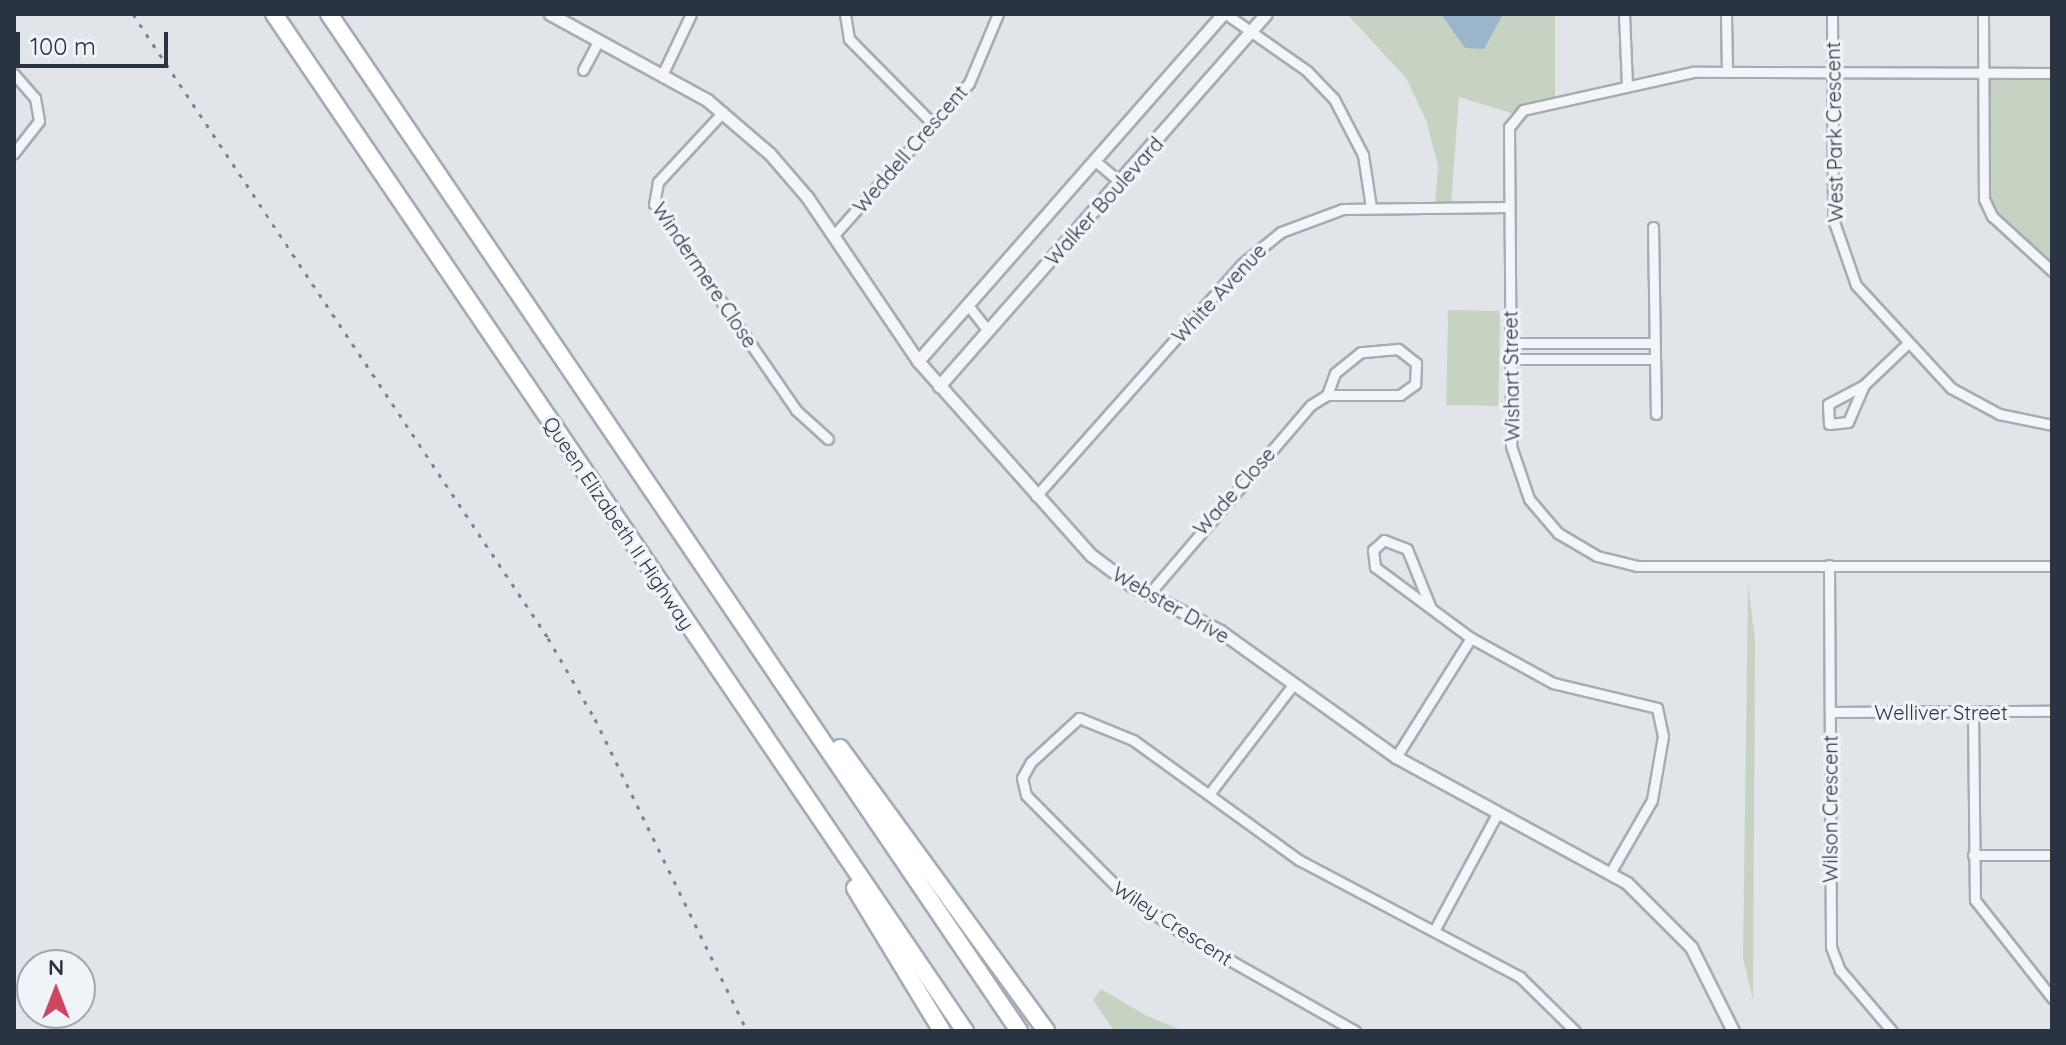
<!DOCTYPE html>
<html>
<head>
<meta charset="utf-8">
<style>
	body { margin:0 }
	#map { position:relative; width:2066px; height:1045px; overflow:hidden; background:#e1e5ea; font-family:Quicksand,sans-serif }
	div>[style] { position:absolute }
	.green>* { inset:0; background:#c7d3c2; transform-origin:0 0 }
	.water>* { inset:0; background:#9bb5ca }
	.roads { filter:drop-shadow(2px 0 #a6acb4) drop-shadow(-2px 0 #a6acb4) drop-shadow(0 2px #a6acb4) drop-shadow(0 -2px #a6acb4) }
	.minor>* { height:9px; margin:-4.5px; padding:0 4.5px; transform-origin:4.5px; border-radius:4.5px; background:#f3f5f8 }
	.tertiary>* { height:11px; margin:-5.5px; padding:0 5.5px; transform-origin:5.5px; border-radius:5.5px; background:#f3f5f8 }
	.motorway>* { height:16px; margin:-8px; padding:0 8px; transform-origin:8px; border-radius:8px; background:#fff }
	.rail>* { height:3px; margin-top:-1.5px; transform-origin:0; background:repeating-linear-gradient(90deg,#7a8593 0 4px,transparent 0 12px) }
	span { translate:-50% -50%; white-space:nowrap; text-align:center; line-height:1.15; -webkit-text-stroke:7px #f0f3f7; paint-order:stroke }
	.street-label { font-size:20px; color:#293341 }
	.frame { position:absolute; inset:0; border:16px solid #293341; pointer-events:none }
	.north { position:absolute; left:16px; top:949px; width:80px; height:80px; box-sizing:border-box; background:#f0f3f7; border:2px solid #a0a6ae; border-radius:50%; rotate:0deg; font-size:22px; font-weight:700; line-height:32px; text-align:center; color:#293341 }
	.north::after { content:''; display:block; margin:auto; width:28px; height:36px; background:#cf4562; clip-path:polygon(50% 0,100% 100%,50% 72%,0 100%) }
	.scale { position:absolute; left:16px; top:32px; width:152px; height:36px; box-sizing:border-box; border:4px solid #293341; border-top:0; padding-left:10px; font-size:24px; line-height:28px; white-space:nowrap; color:#293341; -webkit-text-stroke:6px #f0f3f7; paint-order:stroke }
</style>
</head>
<body>
<div id="map">
	<div class="green">
		<div style="clip-path:polygon(1347px 14px,1555px 14px,1555px 102px,1514px 114px,1459px 97px,1451px 205px,1435px 205px,1438px 166px,1426px 120px,1406px 78px)"></div>
		<div style="clip-path:polygon(1983px 71px,2052px 73px,2052px 271px,1985px 204px)"></div>
		<div style="left:1448px;top:310px;width:52px;height:95px;rotate:1deg"></div>
		<div style="clip-path:polygon(1748px 583px,1755px 641px,1753px 1000px,1743px 958px)"></div>
		<div style="clip-path:polygon(1101px 989px,1147px 1016px,1184px 1031px,1114px 1031px,1093px 1000px)"></div>
	</div>
	<div class="water">
		<div style="clip-path:polygon(1441px 14px,1503px 14px,1484px 49px,1465px 48px)"></div>
	</div>
	<div class="roads">
		<div class="minor">
			<div style="left:845px;top:14px;width:25px;rotate:81deg"></div>
			<div style="left:849px;top:39px;width:120px;rotate:45.3deg"></div>
			<div style="left:1226px;top:14px;width:99px;rotate:35.1deg"></div>
			<div style="left:1307px;top:71px;width:39px;rotate:46deg"></div>
			<div style="left:1334px;top:99px;width:63px;rotate:62.6deg"></div>
			<div style="left:1363px;top:155px;width:53px;rotate:81.3deg"></div>
			<div style="left:1624px;top:14px;width:71px;rotate:87.6deg"></div>
			<div style="left:1726px;top:14px;width:57px;rotate:89deg"></div>
			<div style="left:1832px;top:14px;width:205px;rotate:89.7deg"></div>
			<div style="left:1833px;top:219px;width:70px;rotate:70.8deg"></div>
			<div style="left:1856px;top:285px;width:140px;rotate:47.3deg"></div>
			<div style="left:1951px;top:388px;width:55px;rotate:28.4deg"></div>
			<div style="left:1999px;top:414px;width:54px;rotate:11.7deg"></div>
			<div style="left:1983px;top:14px;width:185px;rotate:89.7deg"></div>
			<div style="left:1984px;top:199px;width:19px;rotate:65deg"></div>
			<div style="left:1992px;top:216px;width:81px;rotate:42.5deg"></div>
			<div style="left:583px;top:70px;width:34px;rotate:-62deg"></div>
			<div style="left:663px;top:73px;width:65px;rotate:-64.6deg"></div>
			<div style="left:2052px;top:73px;width:359px;rotate:-179.8deg"></div>
			<div style="left:1693px;top:72px;width:174px;rotate:167.4deg"></div>
			<div style="left:1523px;top:110px;width:22px;rotate:129deg"></div>
			<div style="left:1509px;top:127px;width:319px;rotate:89.6deg"></div>
			<div style="left:1511px;top:446px;width:56px;rotate:71.2deg"></div>
			<div style="left:1529px;top:499px;width:45px;rotate:49.5deg"></div>
			<div style="left:1558px;top:533px;width:45px;rotate:30.5deg"></div>
			<div style="left:1597px;top:556px;width:41px;rotate:14deg"></div>
			<div style="left:1637px;top:566px;width:415px"></div>
			<div style="left:14px;top:74px;width:32px;rotate:49deg"></div>
			<div style="left:35px;top:98px;width:23px;rotate:80deg"></div>
			<div style="left:39px;top:121px;width:41px;rotate:128deg"></div>
			<div style="left:723px;top:112px;width:96px;rotate:132.9deg"></div>
			<div style="left:658px;top:182px;width:22px;rotate:100deg"></div>
			<div style="left:654px;top:204px;width:250px;rotate:55.4deg"></div>
			<div style="left:796px;top:410px;width:43px;rotate:42.2deg"></div>
			<div style="left:1094px;top:160px;width:34px;rotate:40deg"></div>
			<div style="left:1653px;top:227px;width:187px;rotate:89.1deg"></div>
			<div style="left:834px;top:235px;width:203px;rotate:-48.4deg"></div>
			<div style="left:969px;top:83px;width:75px;rotate:-67.2deg"></div>
			<div style="left:967px;top:304px;width:34px;rotate:52deg"></div>
			<div style="left:1511px;top:343px;width:142px"></div>
			<div style="left:1510px;top:359px;width:143px"></div>
			<div style="left:1864px;top:385px;width:40px;rotate:113.4deg"></div>
			<div style="left:1848px;top:422px;width:19px;rotate:174deg"></div>
			<div style="left:1829px;top:424px;width:20px;rotate:-93deg"></div>
			<div style="left:1828px;top:404px;width:41px;rotate:-27.8deg"></div>
			<div style="left:1864px;top:385px;width:59px;rotate:-43.6deg"></div>
			<div style="left:1036px;top:496px;width:312px;rotate:-48.4deg"></div>
			<div style="left:1243px;top:263px;width:49px;rotate:-39.2deg"></div>
			<div style="left:1281px;top:232px;width:66px;rotate:-20.4deg"></div>
			<div style="left:1343px;top:209px;width:166px;rotate:-0.7deg"></div>
			<div style="left:1829px;top:565px;width:382px;rotate:89.7deg"></div>
			<div style="left:1831px;top:947px;width:25px;rotate:69deg"></div>
			<div style="left:1840px;top:970px;width:80px;rotate:49.6deg"></div>
			<div style="left:1148px;top:595px;width:250px;rotate:-49.4deg"></div>
			<div style="left:1311px;top:405px;width:19px;rotate:-32deg"></div>
			<div style="left:1327px;top:395px;width:73px"></div>
			<div style="left:1400px;top:395px;width:19px;rotate:-36deg"></div>
			<div style="left:1415px;top:384px;width:21px;rotate:-87deg"></div>
			<div style="left:1416px;top:363px;width:23px;rotate:-142deg"></div>
			<div style="left:1398px;top:349px;width:37px;rotate:175deg"></div>
			<div style="left:1361px;top:352px;width:33px;rotate:141deg"></div>
			<div style="left:1335px;top:373px;width:23px;rotate:110deg"></div>
			<div style="left:1430px;top:606px;width:61px;rotate:-112deg"></div>
			<div style="left:1407px;top:549px;width:25px;rotate:-159deg"></div>
			<div style="left:1384px;top:540px;width:15px;rotate:138deg"></div>
			<div style="left:1373px;top:550px;width:17px;rotate:83deg"></div>
			<div style="left:1375px;top:567px;width:119px;rotate:36.5deg"></div>
			<div style="left:1471px;top:638px;width:94px;rotate:28.8deg"></div>
			<div style="left:1553px;top:683px;width:107px;rotate:13.5deg"></div>
			<div style="left:1657px;top:708px;width:29px;rotate:78deg"></div>
			<div style="left:1663px;top:736px;width:65px;rotate:99.8deg"></div>
			<div style="left:1652px;top:800px;width:84px;rotate:119.9deg"></div>
			<div style="left:1830px;top:712px;width:222px;rotate:-0.3deg"></div>
			<div style="left:1973px;top:712px;width:188px;rotate:89.4deg"></div>
			<div style="left:1975px;top:900px;width:125px;rotate:51.8deg"></div>
			<div style="left:1396px;top:757px;width:141px;rotate:-57.8deg"></div>
			<div style="left:1210px;top:793px;width:136px;rotate:-52.5deg"></div>
			<div style="left:1973px;top:855px;width:79px"></div>
			<div style="left:1434px;top:931px;width:135px;rotate:-61.7deg"></div>
			<div style="left:1355px;top:1031px;width:195px;rotate:-150.5deg"></div>
			<div style="left:1185px;top:935px;width:76px;rotate:-145.7deg"></div>
			<div style="left:1122px;top:892px;width:136px;rotate:-134.7deg"></div>
			<div style="left:1026px;top:795px;width:17px;rotate:-103deg"></div>
			<div style="left:1022px;top:778px;width:18px;rotate:-61deg"></div>
			<div style="left:1031px;top:762px;width:65px;rotate:-42.5deg"></div>
			<div style="left:1079px;top:718px;width:58px;rotate:22.2deg"></div>
			<div style="left:1133px;top:740px;width:205px;rotate:35.9deg"></div>
			<div style="left:1299px;top:860px;width:250px;rotate:27.9deg"></div>
			<div style="left:1520px;top:977px;width:77px;rotate:44.5deg"></div>
		</div>
		<div class="tertiary">
			<div style="left:550px;top:14px;width:179px;rotate:28.7deg"></div>
			<div style="left:707px;top:100px;width:83px;rotate:40.6deg"></div>
			<div style="left:770px;top:154px;width:57px;rotate:49.3deg"></div>
			<div style="left:807px;top:197px;width:198px;rotate:55.9deg"></div>
			<div style="left:918px;top:361px;width:260px;rotate:48.3deg"></div>
			<div style="left:1091px;top:555px;width:50px;rotate:36.9deg"></div>
			<div style="left:1131px;top:585px;width:100px;rotate:27.3deg"></div>
			<div style="left:1220px;top:631px;width:216px;rotate:35.6deg"></div>
			<div style="left:1396px;top:757px;width:263px;rotate:28.6deg"></div>
			<div style="left:1627px;top:883px;width:91px;rotate:45deg"></div>
			<div style="left:1691px;top:947px;width:94px;rotate:63.4deg"></div>
			<div style="left:918px;top:361px;width:462px;rotate:-48.7deg"></div>
			<div style="left:939px;top:386px;width:495px;rotate:-48.7deg"></div>
		</div>
		<div class="motorway">
			<div style="left:274px;top:14px;width:1230px;rotate:55.81deg"></div>
			<div style="left:329px;top:14px;width:1229px;rotate:55.84deg"></div>
			<div style="left:840px;top:748px;width:350px;rotate:53.9deg"></div>
			<div style="left:855px;top:888px;width:167px;rotate:58.7deg"></div>
		</div>
	</div>
	<div class="rail">
		<div style="left:133px;top:14px;width:749px;rotate:56.37deg"></div>
		<div style="left:548px;top:638px;width:94px;rotate:59.9deg"></div>
		<div style="left:595px;top:719px;width:347px;rotate:64deg"></div>
	</div>
	<div class="street-label">
		<span style="left:1834px;top:132px;rotate:-91deg">West Park Crescent</span>
		<span style="left:910px;top:149px;rotate:-49deg">Weddell Crescent</span>
		<span style="left:1104px;top:201px;rotate:-48deg">Walker Boulevard</span>
		<span style="left:705px;top:275px;rotate:56deg">Windermere Close</span>
		<span style="left:1219px;top:293px;rotate:-47deg">White Avenue</span>
		<span style="left:1511px;top:376px;rotate:-91deg">Wishart Street</span>
		<span style="left:1234px;top:491px;rotate:-48deg">Wade Close</span>
		<span style="left:619px;top:523px;rotate:56deg">Queen Elizabeth II Highway</span>
		<span style="left:1171px;top:605px;rotate:30deg">Webster Drive</span>
		<span style="left:1941px;top:712px">Welliver Street</span>
		<span style="left:1830px;top:809px;rotate:-90deg">Wilson Crescent</span>
		<span style="left:1173px;top:923px;rotate:33deg">Wiley Crescent</span>
	</div>
	<div class="frame"></div>
	<div class="north">N</div>
	<div class="scale">100 m</div>
</div>
</body>
</html>
